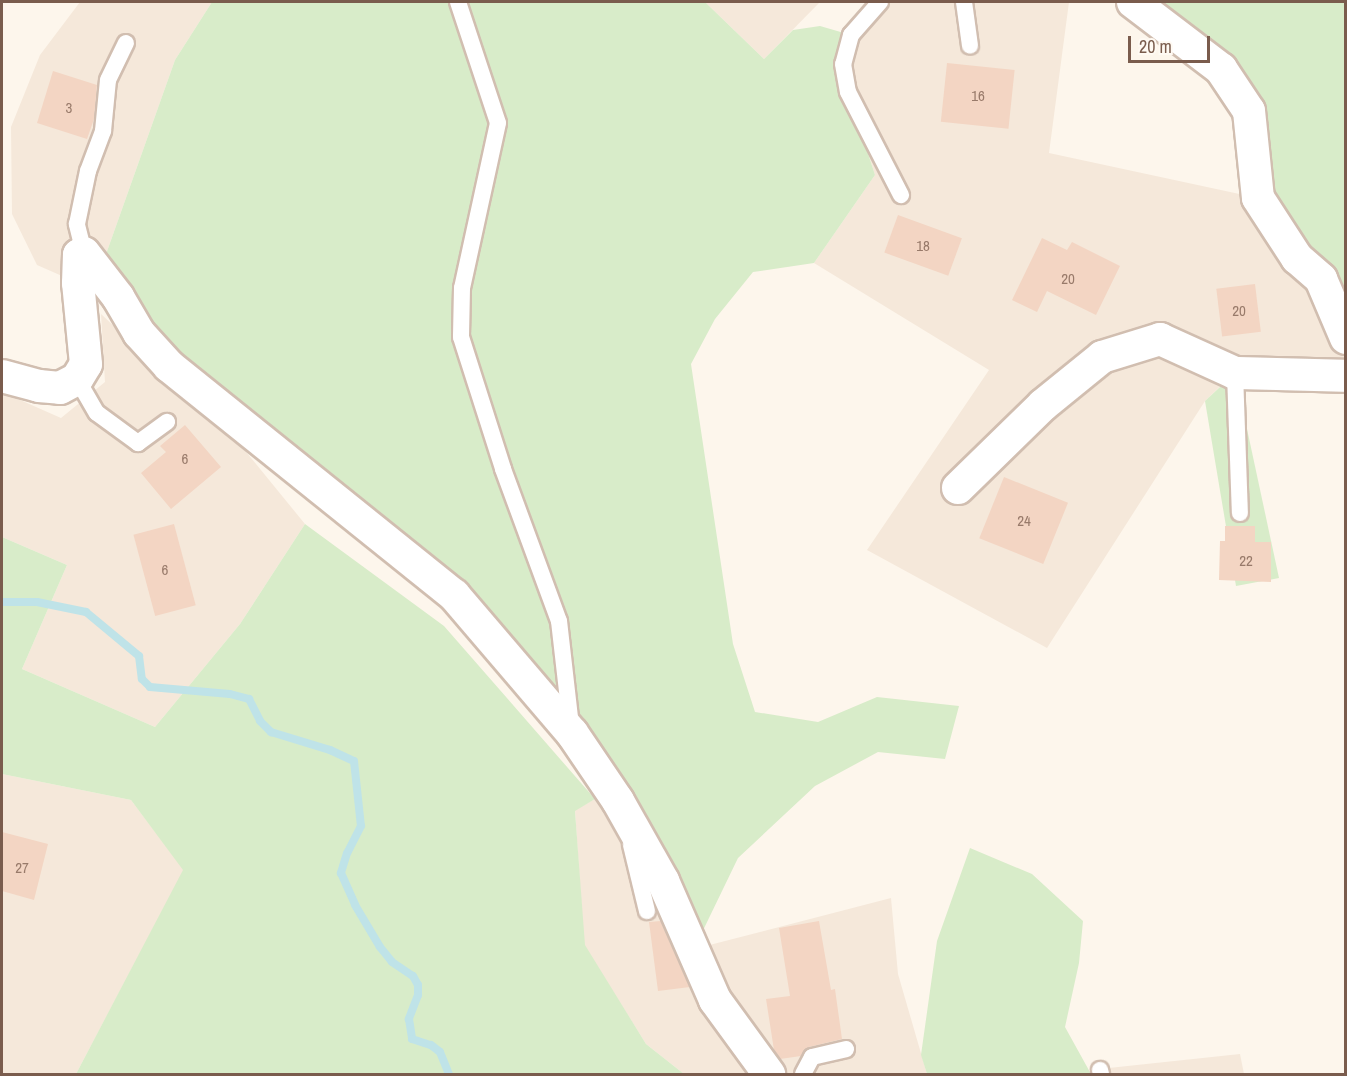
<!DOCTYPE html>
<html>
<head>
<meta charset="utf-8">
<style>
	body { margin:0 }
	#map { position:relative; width:1347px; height:1076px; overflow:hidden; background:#fdf6ec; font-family:"Archivo Narrow",sans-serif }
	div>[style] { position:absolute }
	.residential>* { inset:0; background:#f5e8da }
	.green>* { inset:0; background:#d8ecc9 }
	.stream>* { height:8px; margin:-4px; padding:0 4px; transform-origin:4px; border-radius:4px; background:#bfe3e8 }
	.building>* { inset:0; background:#f3d5c3; transform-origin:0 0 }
	.roads { filter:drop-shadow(2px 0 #d1beb0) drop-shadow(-2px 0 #d1beb0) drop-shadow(0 2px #d1beb0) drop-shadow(0 -2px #d1beb0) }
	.lane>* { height:16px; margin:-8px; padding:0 8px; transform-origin:8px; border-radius:8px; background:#fff }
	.street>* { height:32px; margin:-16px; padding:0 16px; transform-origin:16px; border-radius:16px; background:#fff }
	span { translate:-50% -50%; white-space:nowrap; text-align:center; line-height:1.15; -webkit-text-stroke:6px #fffaf3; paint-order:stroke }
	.number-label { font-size:15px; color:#987a6a }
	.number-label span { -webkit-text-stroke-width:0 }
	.frame { position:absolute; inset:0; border:3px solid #7a5c4d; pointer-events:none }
	.scale { position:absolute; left:1128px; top:36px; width:82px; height:27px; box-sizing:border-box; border:3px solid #7a5c4d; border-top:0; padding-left:8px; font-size:18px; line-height:21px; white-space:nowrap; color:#7a5c4d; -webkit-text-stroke:4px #fffaf3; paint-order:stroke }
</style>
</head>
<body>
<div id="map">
	<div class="residential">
		<div style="clip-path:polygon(80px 2px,212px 2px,175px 60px,100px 271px,78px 283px,37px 265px,12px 214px,11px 127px,40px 55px)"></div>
		<div style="clip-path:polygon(705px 2px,820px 2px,764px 59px)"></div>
		<div style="clip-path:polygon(880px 2px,1069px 2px,1049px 153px,1258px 198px,1345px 338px,1345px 376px,1234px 373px,1205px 401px,1047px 648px,867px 550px,989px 370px,814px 263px,875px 175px,848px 92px,843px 64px)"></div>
		<div style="clip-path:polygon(101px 314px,238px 442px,305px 524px,240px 624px,155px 727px,22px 669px,67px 565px,2px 537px,2px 392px,61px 418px,105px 382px)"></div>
		<div style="clip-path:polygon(2px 774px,131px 800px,184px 870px,76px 1074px,2px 1074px)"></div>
		<div style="clip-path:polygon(595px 799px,658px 901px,711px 1021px,748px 1074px,684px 1074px,646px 1044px,584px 945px,575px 810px)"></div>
		<div style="clip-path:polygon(891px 898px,898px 974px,927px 1074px,769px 1074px,694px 949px)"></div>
		<div style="clip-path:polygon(1240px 1054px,1244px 1074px,1091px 1074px,1090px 1070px)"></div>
	</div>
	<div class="green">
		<div style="clip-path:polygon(212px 2px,705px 2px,764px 59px,793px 30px,820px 26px,851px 35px,848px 92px,875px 175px,814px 263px,753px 272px,715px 319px,691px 364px,733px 644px,755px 712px,818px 722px,877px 697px,959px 706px,945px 759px,878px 752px,815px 786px,738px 858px,694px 949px,663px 881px,454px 595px,224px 412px,100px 271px,175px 60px)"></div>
		<div style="clip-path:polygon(1133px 2px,1345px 2px,1345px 338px,1258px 198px,1248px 111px)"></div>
		<div style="clip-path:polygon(1235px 373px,1279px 578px,1236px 586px,1205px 401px)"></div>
		<div style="clip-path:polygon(305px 524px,444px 626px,595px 799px,575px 811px,585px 945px,646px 1044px,684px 1074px,76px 1074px,183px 870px,131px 800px,2px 774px,2px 537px,67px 565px,22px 669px,155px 727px,240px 624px)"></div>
		<div style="clip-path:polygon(970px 848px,1032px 874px,1083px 921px,1079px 963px,1065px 1027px,1091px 1074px,927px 1074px,921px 1055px,937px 941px)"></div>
	</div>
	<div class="stream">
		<div style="left:2px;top:602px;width:35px"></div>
		<div style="left:37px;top:602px;width:50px;rotate:11.5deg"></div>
		<div style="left:86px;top:612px;width:69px;rotate:39.7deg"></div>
		<div style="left:139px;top:656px;width:23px;rotate:83deg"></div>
		<div style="left:142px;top:679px;width:11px;rotate:45deg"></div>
		<div style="left:150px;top:687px;width:80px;rotate:5deg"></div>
		<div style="left:230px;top:694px;width:20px;rotate:15deg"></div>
		<div style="left:249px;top:699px;width:25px;rotate:63deg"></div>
		<div style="left:260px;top:721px;width:16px;rotate:45deg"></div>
		<div style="left:271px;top:732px;width:62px;rotate:17deg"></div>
		<div style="left:330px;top:750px;width:26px;rotate:25deg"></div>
		<div style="left:354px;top:761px;width:65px;rotate:83.9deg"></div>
		<div style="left:361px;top:826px;width:30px;rotate:117deg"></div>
		<div style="left:347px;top:853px;width:21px;rotate:107deg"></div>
		<div style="left:341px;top:873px;width:35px;rotate:66deg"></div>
		<div style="left:355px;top:905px;width:49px;rotate:59.2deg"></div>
		<div style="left:380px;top:947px;width:19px;rotate:51deg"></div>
		<div style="left:392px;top:962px;width:25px;rotate:34deg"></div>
		<div style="left:413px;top:976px;width:10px;rotate:61deg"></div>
		<div style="left:418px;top:985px;width:10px;rotate:90deg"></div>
		<div style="left:418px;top:995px;width:26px;rotate:111deg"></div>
		<div style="left:409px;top:1019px;width:20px;rotate:81deg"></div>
		<div style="left:412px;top:1039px;width:20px;rotate:18deg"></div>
		<div style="left:431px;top:1045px;width:11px;rotate:38deg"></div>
		<div style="left:440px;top:1052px;width:24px;rotate:68deg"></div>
	</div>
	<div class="building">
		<div style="left:947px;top:63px;width:68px;height:59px;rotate:6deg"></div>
		<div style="clip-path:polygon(53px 71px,97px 85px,94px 119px,87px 139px,37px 123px)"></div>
		<div style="left:898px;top:215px;width:68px;height:40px;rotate:20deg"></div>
		<div style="clip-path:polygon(1042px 238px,1067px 250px,1072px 242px,1120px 266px,1096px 315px,1047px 291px,1037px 312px,1012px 300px)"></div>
		<div style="left:1255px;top:284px;width:48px;height:39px;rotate:83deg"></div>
		<div style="clip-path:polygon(185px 425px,221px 467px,171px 509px,141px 473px,166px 452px,160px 446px)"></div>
		<div style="left:1004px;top:477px;width:69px;height:66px;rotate:22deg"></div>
		<div style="left:174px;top:524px;width:84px;height:42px;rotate:75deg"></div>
		<div style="clip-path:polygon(1225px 526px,1255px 526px,1255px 542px,1271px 542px,1271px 582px,1219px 580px,1220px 541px,1225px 541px)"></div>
		<div style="clip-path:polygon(2px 832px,48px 844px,34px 900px,2px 891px)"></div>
		<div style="clip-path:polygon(661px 921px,690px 987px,658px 991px,649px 922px)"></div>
		<div style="clip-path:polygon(819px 921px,831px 990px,835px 989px,842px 1039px,809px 1047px,801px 1056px,780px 1059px,774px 1050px,766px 999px,790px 996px,779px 928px)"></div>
	</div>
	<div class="roads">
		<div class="lane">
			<div style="left:458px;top:2px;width:127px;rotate:71.7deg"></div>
			<div style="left:498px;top:123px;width:169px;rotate:102.3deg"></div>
			<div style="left:462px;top:288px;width:49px;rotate:91.2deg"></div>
			<div style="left:461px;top:337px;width:139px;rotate:72.3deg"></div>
			<div style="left:503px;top:469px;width:162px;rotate:69.8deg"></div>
			<div style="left:559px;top:621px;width:106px;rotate:83.5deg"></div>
			<div style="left:880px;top:2px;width:44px;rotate:131.3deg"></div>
			<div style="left:851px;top:35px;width:30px;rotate:105deg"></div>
			<div style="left:843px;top:64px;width:28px;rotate:80deg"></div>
			<div style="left:848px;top:92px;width:116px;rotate:62.8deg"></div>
			<div style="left:964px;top:2px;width:44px;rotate:82.2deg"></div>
			<div style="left:84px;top:253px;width:30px;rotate:-104deg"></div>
			<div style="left:77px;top:224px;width:54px;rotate:-78.3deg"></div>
			<div style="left:88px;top:171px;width:43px;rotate:-69.4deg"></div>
			<div style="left:103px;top:131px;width:51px;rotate:-84.4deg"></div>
			<div style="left:108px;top:80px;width:41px;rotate:-64.1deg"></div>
			<div style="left:1235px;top:373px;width:140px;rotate:88deg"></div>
			<div style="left:77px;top:379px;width:39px;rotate:60deg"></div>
			<div style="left:97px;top:413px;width:51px;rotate:36.2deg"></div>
			<div style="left:138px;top:443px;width:36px;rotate:-36deg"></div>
			<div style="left:631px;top:845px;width:68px;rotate:76.4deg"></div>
			<div style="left:1100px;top:1070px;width:4px;rotate:76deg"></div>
			<div style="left:803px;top:1074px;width:19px;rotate:-62deg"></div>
			<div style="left:812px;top:1057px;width:35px;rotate:-13deg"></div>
		</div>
		<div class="street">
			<div style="left:1133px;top:2px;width:111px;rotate:37.3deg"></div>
			<div style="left:1221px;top:69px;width:50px;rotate:56.3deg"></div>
			<div style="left:1249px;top:111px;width:87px;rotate:84.1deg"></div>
			<div style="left:1258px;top:198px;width:72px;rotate:57deg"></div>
			<div style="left:1297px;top:258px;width:32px;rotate:41deg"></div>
			<div style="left:1321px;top:279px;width:64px;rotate:67deg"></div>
			<div style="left:2px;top:376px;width:38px;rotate:15deg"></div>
			<div style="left:39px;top:386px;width:21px;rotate:5deg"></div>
			<div style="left:60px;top:388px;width:19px;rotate:-28deg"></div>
			<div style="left:77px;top:379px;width:17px;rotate:-59deg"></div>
			<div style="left:86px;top:364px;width:81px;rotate:-95.6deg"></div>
			<div style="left:78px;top:283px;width:28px;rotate:-88deg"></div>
			<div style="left:79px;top:255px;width:5px;rotate:-22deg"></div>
			<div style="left:84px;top:253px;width:56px;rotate:52.3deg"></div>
			<div style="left:118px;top:297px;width:42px;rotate:59.7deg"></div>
			<div style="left:139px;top:333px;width:45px;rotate:47.7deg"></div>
			<div style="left:169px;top:366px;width:366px;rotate:38.8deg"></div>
			<div style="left:454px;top:595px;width:182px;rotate:49.5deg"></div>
			<div style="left:572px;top:733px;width:82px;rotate:55.9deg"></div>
			<div style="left:618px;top:801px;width:92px;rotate:60.6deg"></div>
			<div style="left:663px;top:881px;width:130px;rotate:66.4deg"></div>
			<div style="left:715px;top:1000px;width:92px;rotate:53.9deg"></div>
			<div style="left:958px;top:488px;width:119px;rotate:-44.3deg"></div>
			<div style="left:1043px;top:405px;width:76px;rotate:-39.1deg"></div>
			<div style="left:1102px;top:357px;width:61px;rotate:-17.2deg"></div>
			<div style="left:1160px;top:339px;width:82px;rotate:24.4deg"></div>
			<div style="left:1235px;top:373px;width:111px;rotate:1.5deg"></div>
		</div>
	</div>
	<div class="number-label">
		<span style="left:978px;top:96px">16</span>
		<span style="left:69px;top:108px">3</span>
		<span style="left:923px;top:246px">18</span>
		<span style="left:1068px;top:279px">20</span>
		<span style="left:1239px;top:311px">20</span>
		<span style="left:185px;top:459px">6</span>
		<span style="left:1024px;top:521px">24</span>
		<span style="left:1246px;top:561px">22</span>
		<span style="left:165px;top:570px">6</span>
		<span style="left:22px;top:868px">27</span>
	</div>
	<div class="frame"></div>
	<div class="scale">20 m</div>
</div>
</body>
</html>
